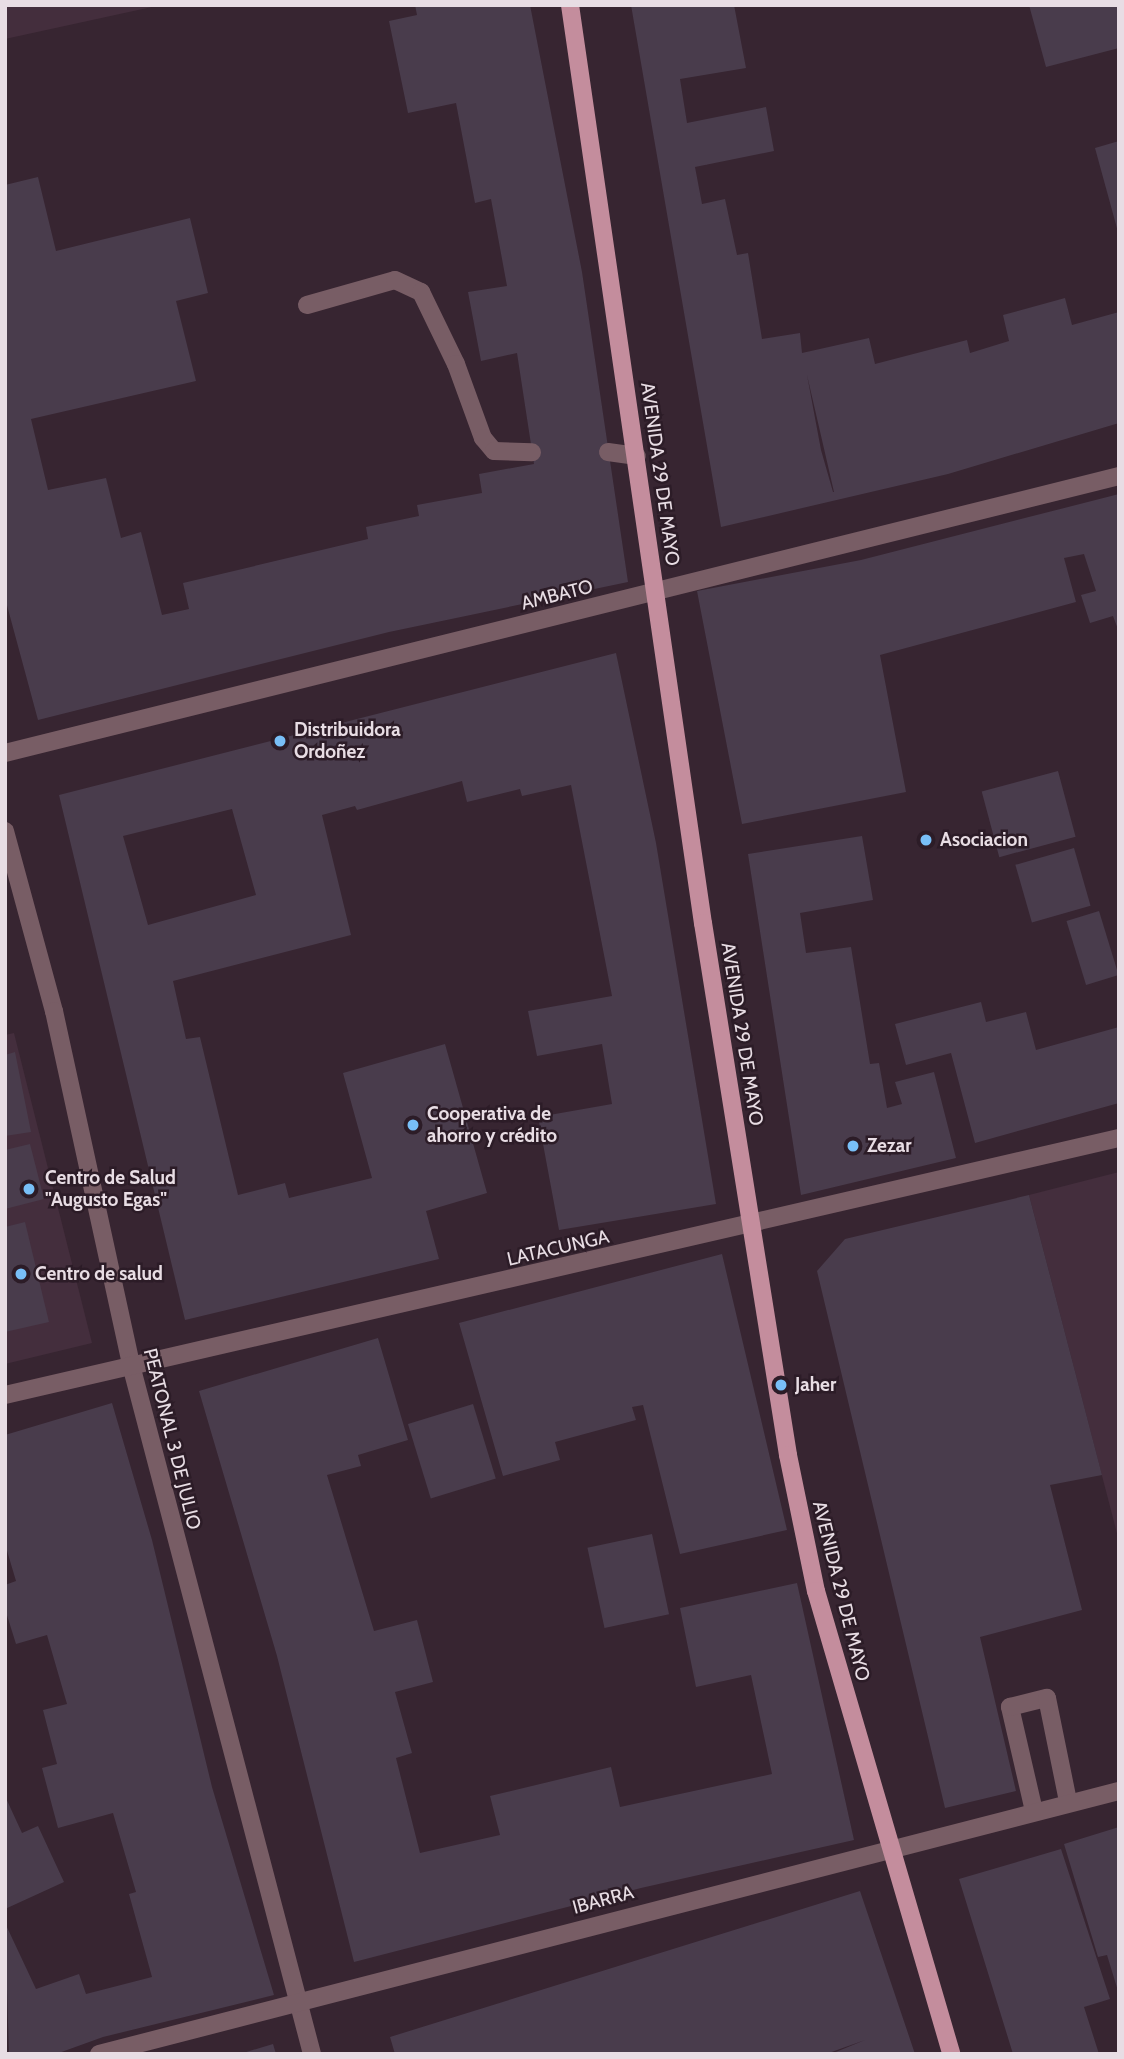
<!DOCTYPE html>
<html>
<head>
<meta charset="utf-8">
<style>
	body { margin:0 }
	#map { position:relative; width:1124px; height:2059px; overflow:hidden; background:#372531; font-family:Cabin,sans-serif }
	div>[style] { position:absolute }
	.built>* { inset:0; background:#442e3d }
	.building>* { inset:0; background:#493c4c; transform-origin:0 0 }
	.service>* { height:18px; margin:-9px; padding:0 9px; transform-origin:9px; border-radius:9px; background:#785d65 }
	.pedestrian>* { height:18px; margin:-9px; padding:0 9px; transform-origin:9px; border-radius:9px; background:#785d65 }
	.minor>* { height:18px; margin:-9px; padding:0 9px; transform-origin:9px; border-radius:9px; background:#785d65 }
	.tertiary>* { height:18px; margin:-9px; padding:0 9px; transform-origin:9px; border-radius:9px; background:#785d65 }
	.primary>* { height:18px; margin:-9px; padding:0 9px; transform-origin:9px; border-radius:9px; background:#c48d9d }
	.dots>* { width:19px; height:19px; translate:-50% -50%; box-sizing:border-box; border:4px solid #2c1c27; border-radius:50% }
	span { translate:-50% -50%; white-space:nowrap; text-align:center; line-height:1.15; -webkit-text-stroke:5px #2c1c27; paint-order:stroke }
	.street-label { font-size:19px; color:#e8dde4 }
	.poi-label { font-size:19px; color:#e8dde4; font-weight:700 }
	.left { translate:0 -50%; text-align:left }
	.frame { position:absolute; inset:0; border:7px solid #e8dde4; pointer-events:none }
</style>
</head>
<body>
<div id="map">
	<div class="built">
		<div style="clip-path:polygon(5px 5px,161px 5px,5px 39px)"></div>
		<div style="clip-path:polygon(14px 1033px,92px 1343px,5px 1364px,5px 1035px)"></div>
		<div style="clip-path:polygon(1119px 1172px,1119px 1541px,1029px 1195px)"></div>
	</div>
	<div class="building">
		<div style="clip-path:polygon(415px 5px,530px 5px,582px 272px,628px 582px,389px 632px,38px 720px,5px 598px,5px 185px,38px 177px,56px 251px,190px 218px,208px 293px,176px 301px,196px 381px,31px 419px,48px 490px,106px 478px,121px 538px,141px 532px,162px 615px,189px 609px,183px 583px,368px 539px,366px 527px,419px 516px,417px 505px,482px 493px,479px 474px,534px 464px,517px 353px,481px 361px,468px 292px,507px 286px,491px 199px,475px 203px,456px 103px,408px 113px,389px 21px,417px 15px)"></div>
		<div style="clip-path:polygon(evenodd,631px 5px,734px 5px,746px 68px,680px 79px,687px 123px,766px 107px,774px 151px,695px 167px,702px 204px,725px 199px,737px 255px,748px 253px,762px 339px,800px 333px,802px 353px,869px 338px,875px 364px,967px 340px,970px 353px,1009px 341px,1003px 315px,1065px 298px,1072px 325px,1119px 312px,1119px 423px,948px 474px,721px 527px,631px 5px,807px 375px,834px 492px,833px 492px,821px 450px,807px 375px)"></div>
		<div style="clip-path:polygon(1029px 5px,1119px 5px,1119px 48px,1046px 67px)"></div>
		<div style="clip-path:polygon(1119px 141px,1119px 232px,1118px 232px,1095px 148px)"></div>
		<div style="clip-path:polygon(1119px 494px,1119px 632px,1113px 616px,1090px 623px,1081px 595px,1096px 591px,1084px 554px,1064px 558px,1076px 602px,880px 655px,906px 792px,742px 824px,697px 591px,861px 560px)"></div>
		<div style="clip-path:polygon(evenodd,616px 653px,656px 843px,716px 1204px,559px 1230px,538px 1117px,612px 1104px,602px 1044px,537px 1056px,528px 1011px,612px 996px,571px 785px,522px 796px,520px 789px,467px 802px,462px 781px,357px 810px,355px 806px,322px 815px,351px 935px,173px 981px,186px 1039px,200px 1037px,238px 1195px,285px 1183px,289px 1198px,372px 1178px,343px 1073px,445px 1044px,487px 1193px,426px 1211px,439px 1259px,185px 1320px,59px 795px,616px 653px,232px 809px,256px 895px,148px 925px,123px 836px,232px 809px)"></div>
		<div style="left:1058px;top:771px;width:68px;height:79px;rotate:75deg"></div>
		<div style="clip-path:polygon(862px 836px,873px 900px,800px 913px,806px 953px,851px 947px,870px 1064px,879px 1063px,887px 1108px,902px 1104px,895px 1082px,934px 1072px,956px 1158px,801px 1195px,748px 854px)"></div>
		<div style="left:1074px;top:848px;width:60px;height:61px;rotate:74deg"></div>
		<div style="left:1099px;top:911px;width:67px;height:34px;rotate:73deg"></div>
		<div style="clip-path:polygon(981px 1002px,986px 1022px,1026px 1012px,1036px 1050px,1119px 1027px,1119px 1103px,975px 1143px,951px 1053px,906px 1065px,895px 1024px)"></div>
		<div style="clip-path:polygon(15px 1052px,31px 1132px,5px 1136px,5px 1055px)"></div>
		<div style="clip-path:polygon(30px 1144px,44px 1199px,5px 1209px,5px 1150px)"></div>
		<div style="clip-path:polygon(1029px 1195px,1102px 1475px,1050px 1485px,1082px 1610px,980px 1637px,1016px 1791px,945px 1808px,817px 1271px,845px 1239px)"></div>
		<div style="clip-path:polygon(25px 1222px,49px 1322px,5px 1332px,5px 1227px)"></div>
		<div style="clip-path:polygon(722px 1254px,787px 1530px,680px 1554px,643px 1405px,632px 1407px,636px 1420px,555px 1442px,560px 1460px,503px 1476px,459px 1323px)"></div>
		<div style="clip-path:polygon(378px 1338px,408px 1440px,358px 1455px,361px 1466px,327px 1475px,374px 1631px,417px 1620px,433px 1682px,395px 1692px,412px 1753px,396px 1758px,420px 1853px,500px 1835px,490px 1796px,611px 1767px,620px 1807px,772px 1774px,751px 1675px,696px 1687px,680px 1608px,797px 1583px,854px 1840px,641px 1888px,354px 1962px,277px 1656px,199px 1391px)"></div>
		<div style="clip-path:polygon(112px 1403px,152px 1540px,212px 1787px,274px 1995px,103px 2037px,56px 2054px,9px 2054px,5px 1923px,36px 1989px,79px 1974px,86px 1994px,152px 1977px,129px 1894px,136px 1892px,113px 1813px,58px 1828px,42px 1768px,57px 1764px,43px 1710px,67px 1704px,47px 1635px,16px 1644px,5px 1609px,5px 1585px,16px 1581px,5px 1544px,5px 1435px)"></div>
		<div style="left:473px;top:1404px;width:78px;height:68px;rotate:73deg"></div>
		<div style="left:652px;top:1534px;width:82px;height:66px;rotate:78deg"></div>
		<div style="clip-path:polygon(5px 1796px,22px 1833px,38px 1826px,64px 1882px,5px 1909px)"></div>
		<div style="clip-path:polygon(1119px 1827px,1119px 1991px,1118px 1991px,1107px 1955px,1098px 1957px,1064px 1844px)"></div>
		<div style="clip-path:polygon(1061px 1849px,1110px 1999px,1084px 2007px,1099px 2054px,1013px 2054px,959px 1879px)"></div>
		<div style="clip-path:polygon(860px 1891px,915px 2054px,831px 2054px,865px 2040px,826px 2054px,395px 2054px,390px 2037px)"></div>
		<div style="clip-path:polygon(273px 2044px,276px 2054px,243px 2054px,243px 2053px)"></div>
	</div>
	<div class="service">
		<div style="left:307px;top:305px;width:91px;rotate:-15.9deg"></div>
		<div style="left:395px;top:280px;width:29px;rotate:25deg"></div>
		<div style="left:421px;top:292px;width:80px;rotate:64.1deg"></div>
		<div style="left:456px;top:364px;width:79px;rotate:70deg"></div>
		<div style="left:483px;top:438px;width:17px;rotate:50deg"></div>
		<div style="left:494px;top:451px;width:38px;rotate:2deg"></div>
		<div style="left:608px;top:452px;width:29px;rotate:8deg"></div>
		<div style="left:1034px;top:1811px;width:107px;rotate:-103deg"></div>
		<div style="left:1010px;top:1707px;width:38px;rotate:-14deg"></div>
		<div style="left:1047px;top:1698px;width:105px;rotate:78.5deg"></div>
	</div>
	<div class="pedestrian">
		<div style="left:5px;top:831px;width:187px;rotate:74.8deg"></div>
		<div style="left:54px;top:1011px;width:362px;rotate:77.7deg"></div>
		<div style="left:131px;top:1365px;width:712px;rotate:75.28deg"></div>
	</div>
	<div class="minor">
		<div style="left:5px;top:753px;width:1148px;rotate:-13.96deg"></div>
	</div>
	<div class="tertiary">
		<div style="left:5px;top:1395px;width:1143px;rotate:-12.99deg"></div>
		<div style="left:99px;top:2054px;width:1053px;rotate:-14.46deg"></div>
	</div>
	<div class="primary">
		<div style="left:570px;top:5px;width:928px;rotate:81.76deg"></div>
		<div style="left:703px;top:923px;width:539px;rotate:80.92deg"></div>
		<div style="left:788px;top:1455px;width:139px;rotate:78.4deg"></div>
		<div style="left:816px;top:1591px;width:482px;rotate:73.7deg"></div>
	</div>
	<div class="dots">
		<div style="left:280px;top:741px;background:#78bff7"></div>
		<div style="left:926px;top:840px;background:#78bff7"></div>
		<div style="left:413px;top:1125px;background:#78bff7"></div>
		<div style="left:853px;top:1146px;background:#78bff7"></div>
		<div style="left:29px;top:1189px;background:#78bff7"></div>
		<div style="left:21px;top:1274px;background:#78bff7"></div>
		<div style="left:781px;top:1385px;background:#78bff7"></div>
	</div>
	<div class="street-label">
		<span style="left:660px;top:474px;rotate:82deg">AVENIDA 29 DE MAYO</span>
		<span style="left:557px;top:595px;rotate:-14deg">AMBATO</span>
		<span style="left:742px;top:1034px;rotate:81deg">AVENIDA 29 DE MAYO</span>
		<span style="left:558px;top:1248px;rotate:-13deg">LATACUNGA</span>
		<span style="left:172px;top:1439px;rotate:76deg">PEATONAL 3 DE JULIO</span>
		<span style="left:841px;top:1591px;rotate:76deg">AVENIDA 29 DE MAYO</span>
		<span style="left:603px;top:1900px;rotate:-15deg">IBARRA</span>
	</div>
	<div class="poi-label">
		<span class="left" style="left:294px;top:741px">Distribuidora<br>Ordoñez</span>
		<span class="left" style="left:940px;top:840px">Asociacion</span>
		<span class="left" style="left:427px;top:1125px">Cooperativa de<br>ahorro y crédito</span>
		<span class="left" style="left:867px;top:1146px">Zezar</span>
		<span class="left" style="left:45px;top:1189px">Centro de Salud<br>"Augusto Egas"</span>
		<span class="left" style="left:35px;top:1274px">Centro de salud</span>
		<span class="left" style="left:795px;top:1385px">Jaher</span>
	</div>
	<div class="frame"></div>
</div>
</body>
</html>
